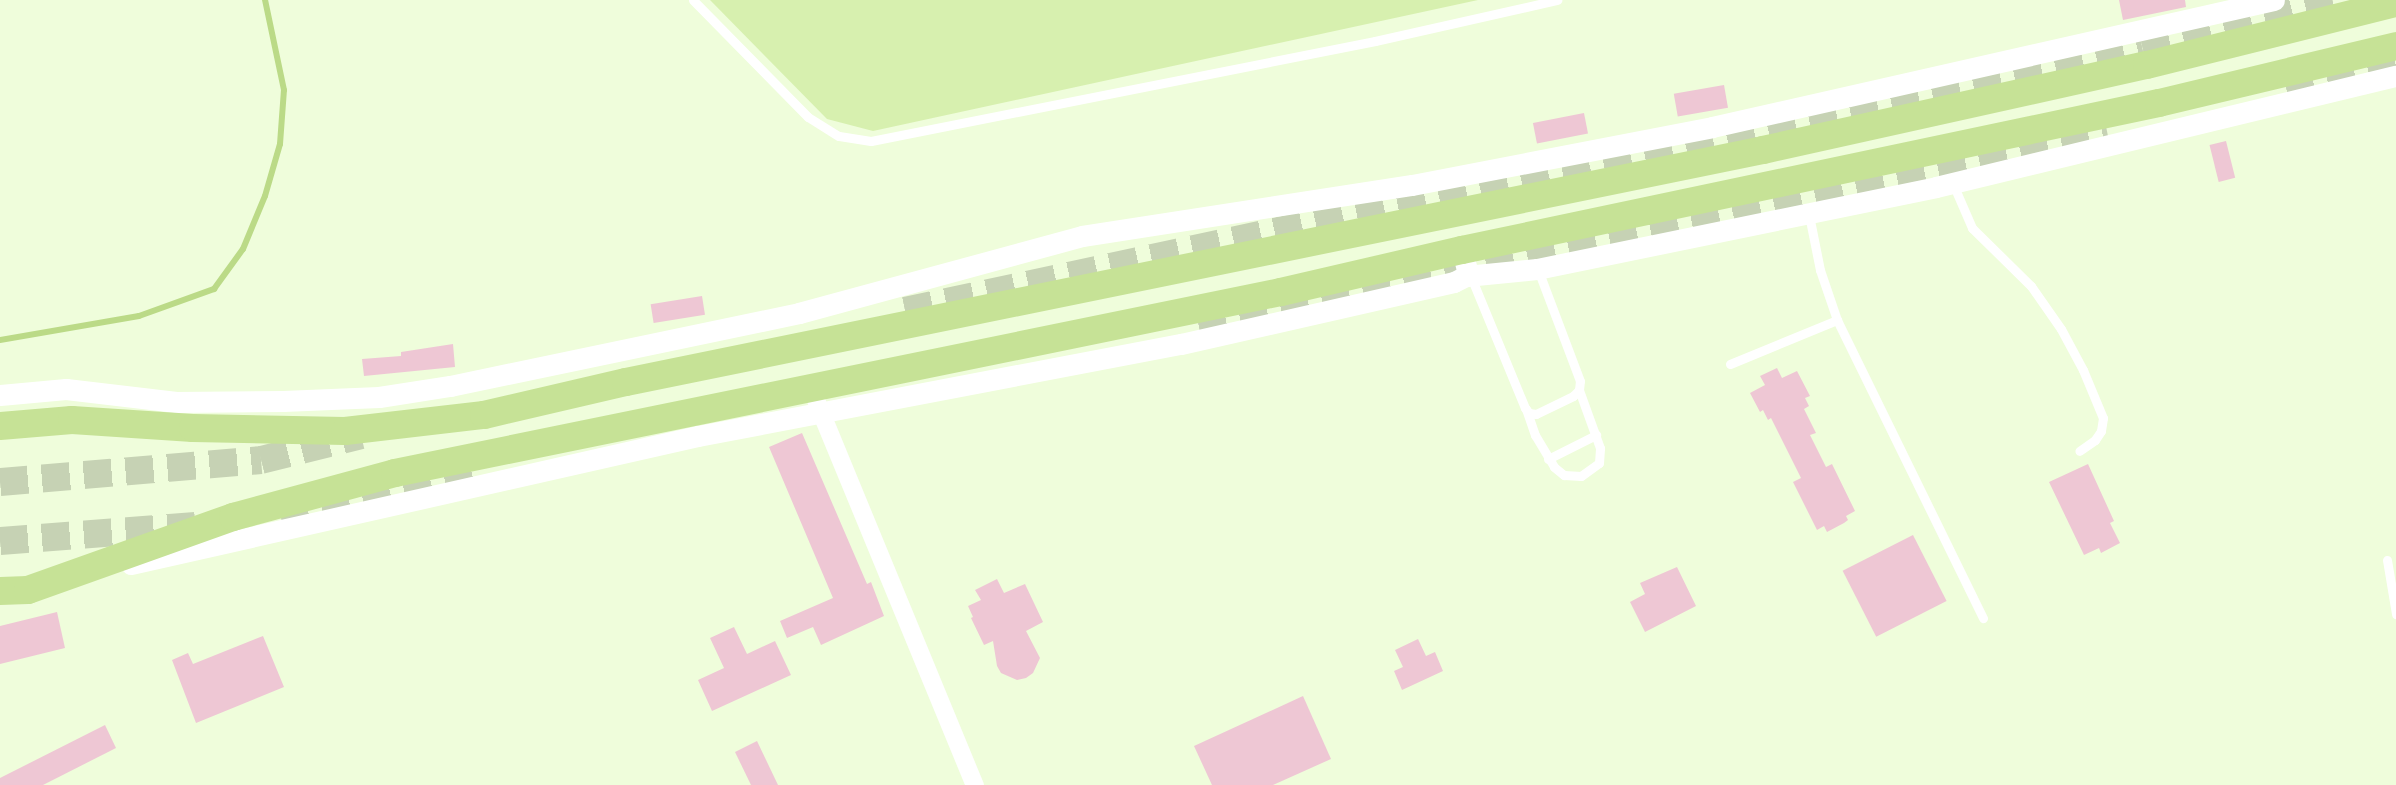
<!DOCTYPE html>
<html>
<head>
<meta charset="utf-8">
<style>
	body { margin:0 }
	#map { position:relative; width:2396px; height:785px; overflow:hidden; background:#effddb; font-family:Helvetica,sans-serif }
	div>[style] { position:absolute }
	.green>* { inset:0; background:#d7f0af }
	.stream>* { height:6px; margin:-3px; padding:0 3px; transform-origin:3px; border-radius:3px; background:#bbda87 }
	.building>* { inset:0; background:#eec7d4; transform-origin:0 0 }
	.trunk-tunnel>* { height:28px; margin-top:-14px; transform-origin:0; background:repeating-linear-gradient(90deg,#c6d2b4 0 28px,transparent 0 42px) }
	.service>* { height:9px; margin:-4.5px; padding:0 4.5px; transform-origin:4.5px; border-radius:4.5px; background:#fff }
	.minor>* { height:18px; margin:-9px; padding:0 9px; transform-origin:9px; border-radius:9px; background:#fff }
	.tertiary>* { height:21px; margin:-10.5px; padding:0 10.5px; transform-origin:10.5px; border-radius:10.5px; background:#fff }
	.trunk>* { height:28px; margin:-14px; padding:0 14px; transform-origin:14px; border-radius:14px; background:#c6e296 }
	span { translate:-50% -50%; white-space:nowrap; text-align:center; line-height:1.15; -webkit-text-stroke:5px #fff; paint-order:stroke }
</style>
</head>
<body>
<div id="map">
	<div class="green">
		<div style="clip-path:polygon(710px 0,1478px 0,873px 131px,827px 119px)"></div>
	</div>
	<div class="stream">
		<div style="left:0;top:340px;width:141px;rotate:-9.8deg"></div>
		<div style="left:139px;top:316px;width:80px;rotate:-19.8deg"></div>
		<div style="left:214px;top:289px;width:49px;rotate:-54.1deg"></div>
		<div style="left:243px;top:249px;width:57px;rotate:-67.5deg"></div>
		<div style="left:265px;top:196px;width:54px;rotate:-73.9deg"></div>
		<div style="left:280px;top:144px;width:54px;rotate:-85.8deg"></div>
		<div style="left:284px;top:90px;width:92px;rotate:-101.9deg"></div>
	</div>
	<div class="building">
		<div style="clip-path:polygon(2119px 0,2185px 0,2186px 7px,2123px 20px)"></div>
		<div style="left:1724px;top:85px;width:23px;height:51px;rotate:80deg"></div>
		<div style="left:1584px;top:113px;width:21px;height:52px;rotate:79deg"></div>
		<div style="left:2226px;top:141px;width:38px;height:17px;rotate:76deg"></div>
		<div style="left:702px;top:296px;width:19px;height:52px;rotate:81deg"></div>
		<div style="clip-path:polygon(453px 344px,455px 367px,364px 376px,362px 359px,401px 356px,401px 352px)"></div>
		<div style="clip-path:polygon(1777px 368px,1782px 378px,1797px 371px,1810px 396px,1805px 398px,1809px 406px,1804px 409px,1816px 433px,1810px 435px,1826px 467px,1832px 464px,1855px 511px,1846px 516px,1848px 520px,1844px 523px,1827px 532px,1824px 526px,1817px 530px,1793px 482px,1801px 478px,1771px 418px,1768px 420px,1763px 410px,1760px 412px,1750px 393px,1765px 385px,1760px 376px)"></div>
		<div style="clip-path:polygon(802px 433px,867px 584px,871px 582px,884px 616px,821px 645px,813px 627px,787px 638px,780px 621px,833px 598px,769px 447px)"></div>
		<div style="clip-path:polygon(2088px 464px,2114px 521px,2110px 523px,2120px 543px,2101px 553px,2099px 548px,2084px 555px,2049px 482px)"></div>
		<div style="left:1913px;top:535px;width:74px;height:79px;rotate:63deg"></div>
		<div style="clip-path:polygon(1677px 567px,1696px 606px,1645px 632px,1630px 602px,1645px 594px,1640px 583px)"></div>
		<div style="clip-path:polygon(997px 579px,1004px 593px,1025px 584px,1043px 622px,1026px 631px,1040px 658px,1033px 673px,1026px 678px,1017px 680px,1001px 673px,997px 666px,993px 641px,984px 645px,971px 618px,973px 617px,968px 606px,981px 600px,975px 590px)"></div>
		<div style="clip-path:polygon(57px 612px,65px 648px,0 664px,0 626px)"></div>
		<div style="clip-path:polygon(734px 627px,747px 654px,775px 641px,791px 675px,712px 711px,698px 680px,724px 668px,710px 638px)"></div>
		<div style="clip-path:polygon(263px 636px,284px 687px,196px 723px,172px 660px,188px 653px,193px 664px)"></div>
		<div style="clip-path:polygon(1418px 639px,1426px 656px,1435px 652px,1443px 671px,1402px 690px,1394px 671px,1403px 667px,1395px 650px)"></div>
		<div style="clip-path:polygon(1303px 696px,1331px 759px,1273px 785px,1212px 785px,1194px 746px)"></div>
		<div style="clip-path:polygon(105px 725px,116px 748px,43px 785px,0 785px,0 778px)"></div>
		<div style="clip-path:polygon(757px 741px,778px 785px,751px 785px,735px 752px)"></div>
	</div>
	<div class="trunk-tunnel">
		<div style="left:2287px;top:92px;width:113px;rotate:-14.4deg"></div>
		<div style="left:905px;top:311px;width:1265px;rotate:-12.09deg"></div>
		<div style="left:2142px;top:46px;width:196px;rotate:-13.5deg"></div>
		<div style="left:1198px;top:323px;width:929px;rotate:-11.61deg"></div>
		<div style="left:0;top:482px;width:262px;rotate:-4.8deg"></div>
		<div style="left:261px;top:460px;width:103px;rotate:-14deg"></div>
		<div style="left:281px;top:518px;width:208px;rotate:-13.9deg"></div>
		<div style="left:0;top:541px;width:196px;rotate:-4.4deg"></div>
	</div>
	<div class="service">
		<div style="left:693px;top:0;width:164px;rotate:45.5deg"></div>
		<div style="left:808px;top:117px;width:36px;rotate:32deg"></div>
		<div style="left:839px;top:136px;width:32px;rotate:9deg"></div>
		<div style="left:871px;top:141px;width:514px;rotate:-11.22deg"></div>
		<div style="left:1375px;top:41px;width:187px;rotate:-12.7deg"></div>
		<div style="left:1953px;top:184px;width:48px;rotate:66.6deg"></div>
		<div style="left:1972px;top:228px;width:83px;rotate:44.5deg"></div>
		<div style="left:2031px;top:286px;width:52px;rotate:55.1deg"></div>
		<div style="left:2061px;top:329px;width:47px;rotate:61.8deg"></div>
		<div style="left:2083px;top:370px;width:52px;rotate:67.4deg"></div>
		<div style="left:2103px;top:418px;width:13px;rotate:99deg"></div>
		<div style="left:2101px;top:431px;width:11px;rotate:124deg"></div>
		<div style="left:2095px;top:440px;width:19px;rotate:145deg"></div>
		<div style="left:1809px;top:215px;width:56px;rotate:78.7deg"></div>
		<div style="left:1820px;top:270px;width:53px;rotate:71.2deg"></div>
		<div style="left:1837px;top:320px;width:332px;rotate:63.9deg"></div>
		<div style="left:1471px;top:277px;width:142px;rotate:67.6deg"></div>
		<div style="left:1525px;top:408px;width:6px;rotate:51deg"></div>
		<div style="left:1529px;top:413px;width:7px;rotate:8deg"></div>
		<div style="left:1536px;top:414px;width:41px;rotate:-25.9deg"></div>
		<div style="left:1573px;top:396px;width:8px;rotate:-45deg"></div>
		<div style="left:1579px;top:390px;width:9px;rotate:-84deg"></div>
		<div style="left:1580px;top:381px;width:119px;rotate:-110.7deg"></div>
		<div style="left:1730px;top:364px;width:116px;rotate:-22.4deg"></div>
		<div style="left:1526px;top:409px;width:28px;rotate:71deg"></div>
		<div style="left:1535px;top:435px;width:37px;rotate:59deg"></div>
		<div style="left:1554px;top:467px;width:13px;rotate:39deg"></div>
		<div style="left:1564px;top:475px;width:17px;rotate:3deg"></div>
		<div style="left:1581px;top:476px;width:22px;rotate:-36deg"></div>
		<div style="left:1599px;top:463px;width:15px;rotate:-86deg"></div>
		<div style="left:1600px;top:448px;width:62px;rotate:-109.9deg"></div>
		<div style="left:1548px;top:459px;width:54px;rotate:-26.6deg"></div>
		<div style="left:2387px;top:560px;width:55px;rotate:80.5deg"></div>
	</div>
	<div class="minor">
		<div style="left:816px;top:400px;width:417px;rotate:67.6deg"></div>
	</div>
	<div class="tertiary">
		<div style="left:1466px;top:276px;width:71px;rotate:-5.6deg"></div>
		<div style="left:1537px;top:269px;width:407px;rotate:-11.6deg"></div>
		<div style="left:1936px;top:187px;width:473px;rotate:-13.6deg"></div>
		<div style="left:0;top:395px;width:66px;rotate:-5.2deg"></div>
		<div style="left:66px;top:389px;width:111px;rotate:6.7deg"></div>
		<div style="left:176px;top:402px;width:107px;rotate:-0.5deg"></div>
		<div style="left:283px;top:401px;width:96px;rotate:-2.4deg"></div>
		<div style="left:379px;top:397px;width:72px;rotate:-8.8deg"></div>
		<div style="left:450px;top:386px;width:357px;rotate:-11.8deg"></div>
		<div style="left:799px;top:313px;width:293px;rotate:-15.2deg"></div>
		<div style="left:1082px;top:236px;width:334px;rotate:-8.8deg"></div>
		<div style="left:1412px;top:185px;width:306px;rotate:-10.9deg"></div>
		<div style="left:1712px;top:127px;width:576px;rotate:-12.73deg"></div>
		<div style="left:131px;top:564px;width:581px;rotate:-12.72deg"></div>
		<div style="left:698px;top:436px;width:492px;rotate:-10.8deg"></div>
		<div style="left:1181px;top:344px;width:280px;rotate:-12.8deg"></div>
		<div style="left:1454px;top:282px;width:13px;rotate:-27deg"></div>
		<div style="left:1466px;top:276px;width:6px;rotate:-81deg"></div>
		<div style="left:1467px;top:270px;width:21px;rotate:-104deg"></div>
	</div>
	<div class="trunk">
		<div style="left:0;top:426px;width:72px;rotate:-4.8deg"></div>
		<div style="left:72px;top:420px;width:121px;rotate:3.8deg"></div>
		<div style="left:193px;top:428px;width:152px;rotate:1.1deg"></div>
		<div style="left:345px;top:431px;width:140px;rotate:-6.6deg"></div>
		<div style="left:484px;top:415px;width:146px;rotate:-13.1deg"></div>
		<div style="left:626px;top:382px;width:1160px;rotate:-11.53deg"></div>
		<div style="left:1763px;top:150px;width:393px;rotate:-12.5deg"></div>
		<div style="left:2147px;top:65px;width:257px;rotate:-14deg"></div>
		<div style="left:0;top:591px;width:28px;rotate:-2deg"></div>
		<div style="left:28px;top:590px;width:218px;rotate:-19.6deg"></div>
		<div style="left:233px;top:517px;width:168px;rotate:-15.2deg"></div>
		<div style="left:395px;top:473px;width:904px;rotate:-11.55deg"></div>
		<div style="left:1281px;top:292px;width:186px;rotate:-13.1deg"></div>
		<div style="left:1462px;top:250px;width:712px;rotate:-11.91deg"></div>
		<div style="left:2159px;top:103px;width:244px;rotate:-13.5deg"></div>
	</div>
</div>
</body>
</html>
